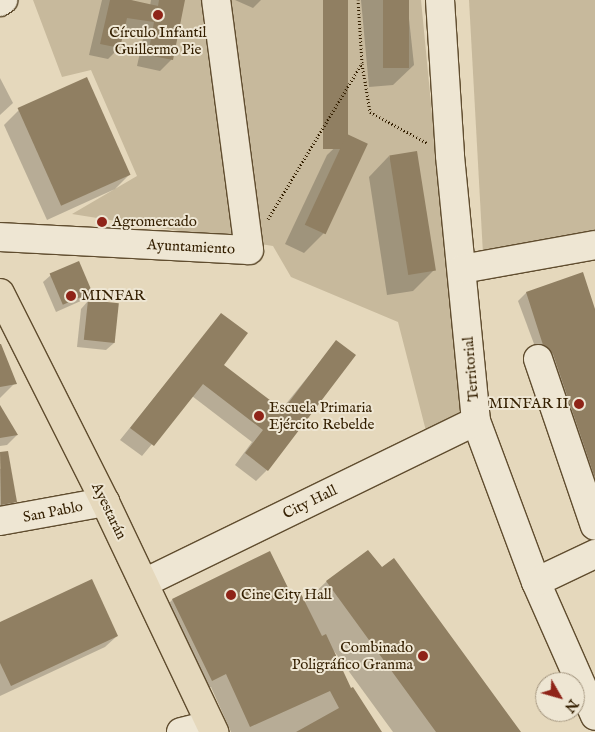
<!DOCTYPE html>
<html>
<head>
<meta charset="utf-8">
<style>
	body { margin:0 }
	#map { position:relative; width:595px; height:732px; overflow:hidden; background:#e5d8bc; font-family:"IM FELL English",serif }
	div>[style] { position:absolute }
	.green>* { inset:0; background:#c7b99c }
	.shadow>* { inset:0; background:#0003 }
	.building>* { inset:0; background:#907f62; transform-origin:0 0 }
	.path>* { height:3px; margin-top:-1.5px; transform-origin:0; background:repeating-linear-gradient(90deg,#341f00 0 1px,transparent 0 3.5px) }
	.roads { filter:drop-shadow(1px 0 #604d2f) drop-shadow(-1px 0 #604d2f) drop-shadow(0 1px #604d2f) drop-shadow(0 -1px #604d2f) }
	.minor>* { height:28px; margin:-14px; padding:0 14px; transform-origin:14px; border-radius:14px; background:#eee6d3 }
	.major>* { height:28px; margin:-14px; padding:0 14px; transform-origin:14px; border-radius:14px; background:#e5d8bc }
	.dots>* { width:14px; height:14px; translate:-50% -50%; box-sizing:border-box; border:2px solid #eee6d3; border-radius:50% }
	span { translate:-50% -50%; white-space:nowrap; text-align:center; line-height:1.15; -webkit-text-stroke:4px #eee6d3; paint-order:stroke }
	.poi-label { font-size:15px; color:#341f00 }
	.left { translate:0 -50%; text-align:left }
	.right { translate:-100% -50%; text-align:right }
	.street-label { font-size:15px; color:#341f00 }
	.north { position:absolute; left:535px; top:672px; width:50px; height:50px; box-sizing:border-box; background:#eee6d3; border:1px solid #a4967f; border-radius:50%; rotate:128deg; font-size:14px; font-weight:700; line-height:20px; text-align:center; color:#341f00 }
	.north::after { content:''; display:block; margin:auto; width:18px; height:22px; background:#8f2418; clip-path:polygon(50% 0,100% 100%,50% 72%,0 100%) }
</style>
</head>
<body>
<div id="map">
	<div class="green">
		<div style="clip-path:polygon(33px 0,421px 0,461px 414px,426px 431px,398px 322px,291px 277px,273px 246px,72px 214px,137px 176px,91px 70px,62px 77px)"></div>
		<div style="clip-path:polygon(469px 0,595px 0,595px 235px,483px 254px)"></div>
	</div>
	<div class="shadow">
		<div style="clip-path:polygon(102px 0,130px 0,150px 6px,151px 0,184px 0,172px 59px,160px 71px,137px 66px,144px 34px,123px 30px,119px 48px,108px 59px,89px 55px)"></div>
		<div style="clip-path:polygon(235px 0,261px 0,253px 8px)"></div>
		<div style="clip-path:polygon(361px 0,407px 0,414px 65px,393px 85px,369px 87px)"></div>
		<div style="clip-path:polygon(0 78px,13px 103px,0 115px)"></div>
		<div style="clip-path:polygon(19px 110px,130px 174px,115px 189px,47px 220px,4px 125px)"></div>
		<div style="clip-path:polygon(348px 135px,324px 233px,304px 253px,285px 244px,327px 155px)"></div>
		<div style="clip-path:polygon(389px 156px,434px 270px,413px 291px,387px 295px,369px 177px)"></div>
		<div style="clip-path:polygon(582px 274px,595px 313px,595px 507px,518px 301px,526px 293px)"></div>
		<div style="clip-path:polygon(51px 275px,91px 292px,83px 300px,56px 312px,43px 282px)"></div>
		<div style="clip-path:polygon(88px 301px,114px 343px,106px 350px,77px 347px,81px 309px)"></div>
		<div style="clip-path:polygon(221px 315px,222px 365px,281px 410px,336px 342px,267px 470px,256px 481px,235px 465px,252px 442px,192px 396px,142px 456px,120px 440px)"></div>
		<div style="clip-path:polygon(0 349px,15px 383px,0 398px)"></div>
		<div style="clip-path:polygon(0 420px,17px 435px,7px 445px,0 446px)"></div>
		<div style="clip-path:polygon(9px 468px,15px 502px,0 513px,0 469px)"></div>
		<div style="clip-path:polygon(368px 551px,520px 732px,393px 732px,334px 651px,350px 690px,381px 732px,231px 732px,211px 687px,197px 694px,158px 615px,172px 600px,270px 553px,293px 600px,304px 603px,326px 582px)"></div>
		<div style="clip-path:polygon(0 623px,117px 636px,105px 647px,0 696px)"></div>
	</div>
	<div class="building">
		<div style="clip-path:polygon(110px 0,131px 0,158px 6px,159px 0,185px 0,173px 60px,148px 55px,154px 22px,127px 18px,120px 48px,100px 44px)"></div>
		<div style="left:323px;top:0;width:25px;height:149px"></div>
		<div style="left:383px;top:0;width:26px;height:68px"></div>
		<div style="left:87px;top:77px;width:107px;height:76px;rotate:66deg"></div>
		<div style="left:347px;top:134px;width:23px;height:100px;rotate:25deg"></div>
		<div style="left:417px;top:151px;width:121px;height:28px;rotate:81deg"></div>
		<div style="left:79px;top:261px;width:34px;height:32px;rotate:67deg"></div>
		<div style="clip-path:polygon(583px 272px,595px 309px,595px 478px,553px 354px,543px 345px,526px 292px)"></div>
		<div style="left:88px;top:300px;width:31px;height:40px;rotate:6deg"></div>
		<div style="clip-path:polygon(221px 313px,248px 333px,224px 365px,283px 410px,336px 340px,356px 355px,268px 471px,245px 453px,263px 430px,203px 384px,154px 446px,130px 428px)"></div>
		<div style="clip-path:polygon(0 344px,1px 344px,17px 384px,0 387px)"></div>
		<div style="clip-path:polygon(0 405px,18px 435px,0 438px)"></div>
		<div style="clip-path:polygon(8px 451px,17px 502px,1px 505px,0 452px)"></div>
		<div style="clip-path:polygon(368px 550px,382px 567px,394px 558px,521px 732px,436px 732px,326px 581px)"></div>
		<div style="clip-path:polygon(270px 551px,293px 598px,301px 594px,322px 636px,326px 634px,351px 688px,353px 687px,382px 732px,296px 732px,339px 708px,330px 691px,250px 727px,226px 674px,212px 681px,172px 599px)"></div>
		<div style="clip-path:polygon(92px 579px,118px 636px,11px 686px,0 663px,0 622px)"></div>
	</div>
	<div class="path">
		<div style="left:362px;top:64px;width:49px;rotate:80.5deg"></div>
		<div style="left:370px;top:112px;width:65px;rotate:28.5deg"></div>
		<div style="left:268px;top:219px;width:182px;rotate:-58.9deg"></div>
		<div style="left:362px;top:63px;width:63px;rotate:-93.6deg"></div>
	</div>
	<div class="roads">
		<div class="minor">
			<div style="left:440px;top:0;width:156px;rotate:86.3deg"></div>
			<div style="left:450px;top:156px;width:266px;rotate:84.4deg"></div>
			<div style="left:476px;top:421px;width:172px;rotate:69.6deg"></div>
			<div style="left:536px;top:582px;width:146px;rotate:66.2deg"></div>
			<div style="left:0;top:2px;width:4px;rotate:-34deg"></div>
			<div style="left:0;top:237px;width:249px;rotate:3deg"></div>
			<div style="left:249px;top:250px;width:252px;rotate:-97.5deg"></div>
			<div style="left:462px;top:269px;width:135px;rotate:-10.2deg"></div>
			<div style="left:538px;top:359px;width:176px;rotate:71.2deg"></div>
			<div style="left:0;top:521px;width:107px;rotate:-10.3deg"></div>
			<div style="left:536px;top:582px;width:65px;rotate:-25.4deg"></div>
			<div style="left:144px;top:583px;width:369px;rotate:-26deg"></div>
			<div style="left:181px;top:732px;width:30px;rotate:-14deg"></div>
		</div>
		<div class="major">
			<div style="left:0;top:293px;width:234px;rotate:63.3deg"></div>
			<div style="left:105px;top:502px;width:255px;rotate:64.6deg"></div>
		</div>
	</div>
	<div class="dots">
		<div style="left:158px;top:15px;background:#8f2418"></div>
		<div style="left:102px;top:222px;background:#8f2418"></div>
		<div style="left:71px;top:296px;background:#8f2418"></div>
		<div style="left:579px;top:404px;background:#8f2418"></div>
		<div style="left:259px;top:416px;background:#8f2418"></div>
		<div style="left:231px;top:595px;background:#8f2418"></div>
		<div style="left:423px;top:656px;background:#8f2418"></div>
	</div>
	<div class="poi-label">
		<span style="left:158px;top:41px">Círculo Infantil<br>Guillermo Pie</span>
		<span class="left" style="left:112px;top:222px">Agromercado</span>
		<span class="left" style="left:81px;top:296px">MINFAR</span>
		<span class="right" style="left:569px;top:404px">MINFAR II</span>
		<span class="left" style="left:269px;top:416px">Escuela Primaria<br>Ejército Rebelde</span>
		<span class="left" style="left:241px;top:595px">Cine City Hall</span>
		<span class="right" style="left:413px;top:656px">Combinado<br>Poligráfico Granma</span>
	</div>
	<div class="street-label">
		<span style="left:191px;top:247px;rotate:3deg">Ayuntamiento</span>
		<span style="left:471px;top:369px;rotate:-95deg">Territorial</span>
		<span style="left:310px;top:502px;rotate:-26deg">City Hall</span>
		<span style="left:109px;top:511px;rotate:64deg">Ayestarán</span>
		<span style="left:53px;top:512px;rotate:-11deg">San Pablo</span>
	</div>
	<div class="north">N</div>
</div>
</body>
</html>
